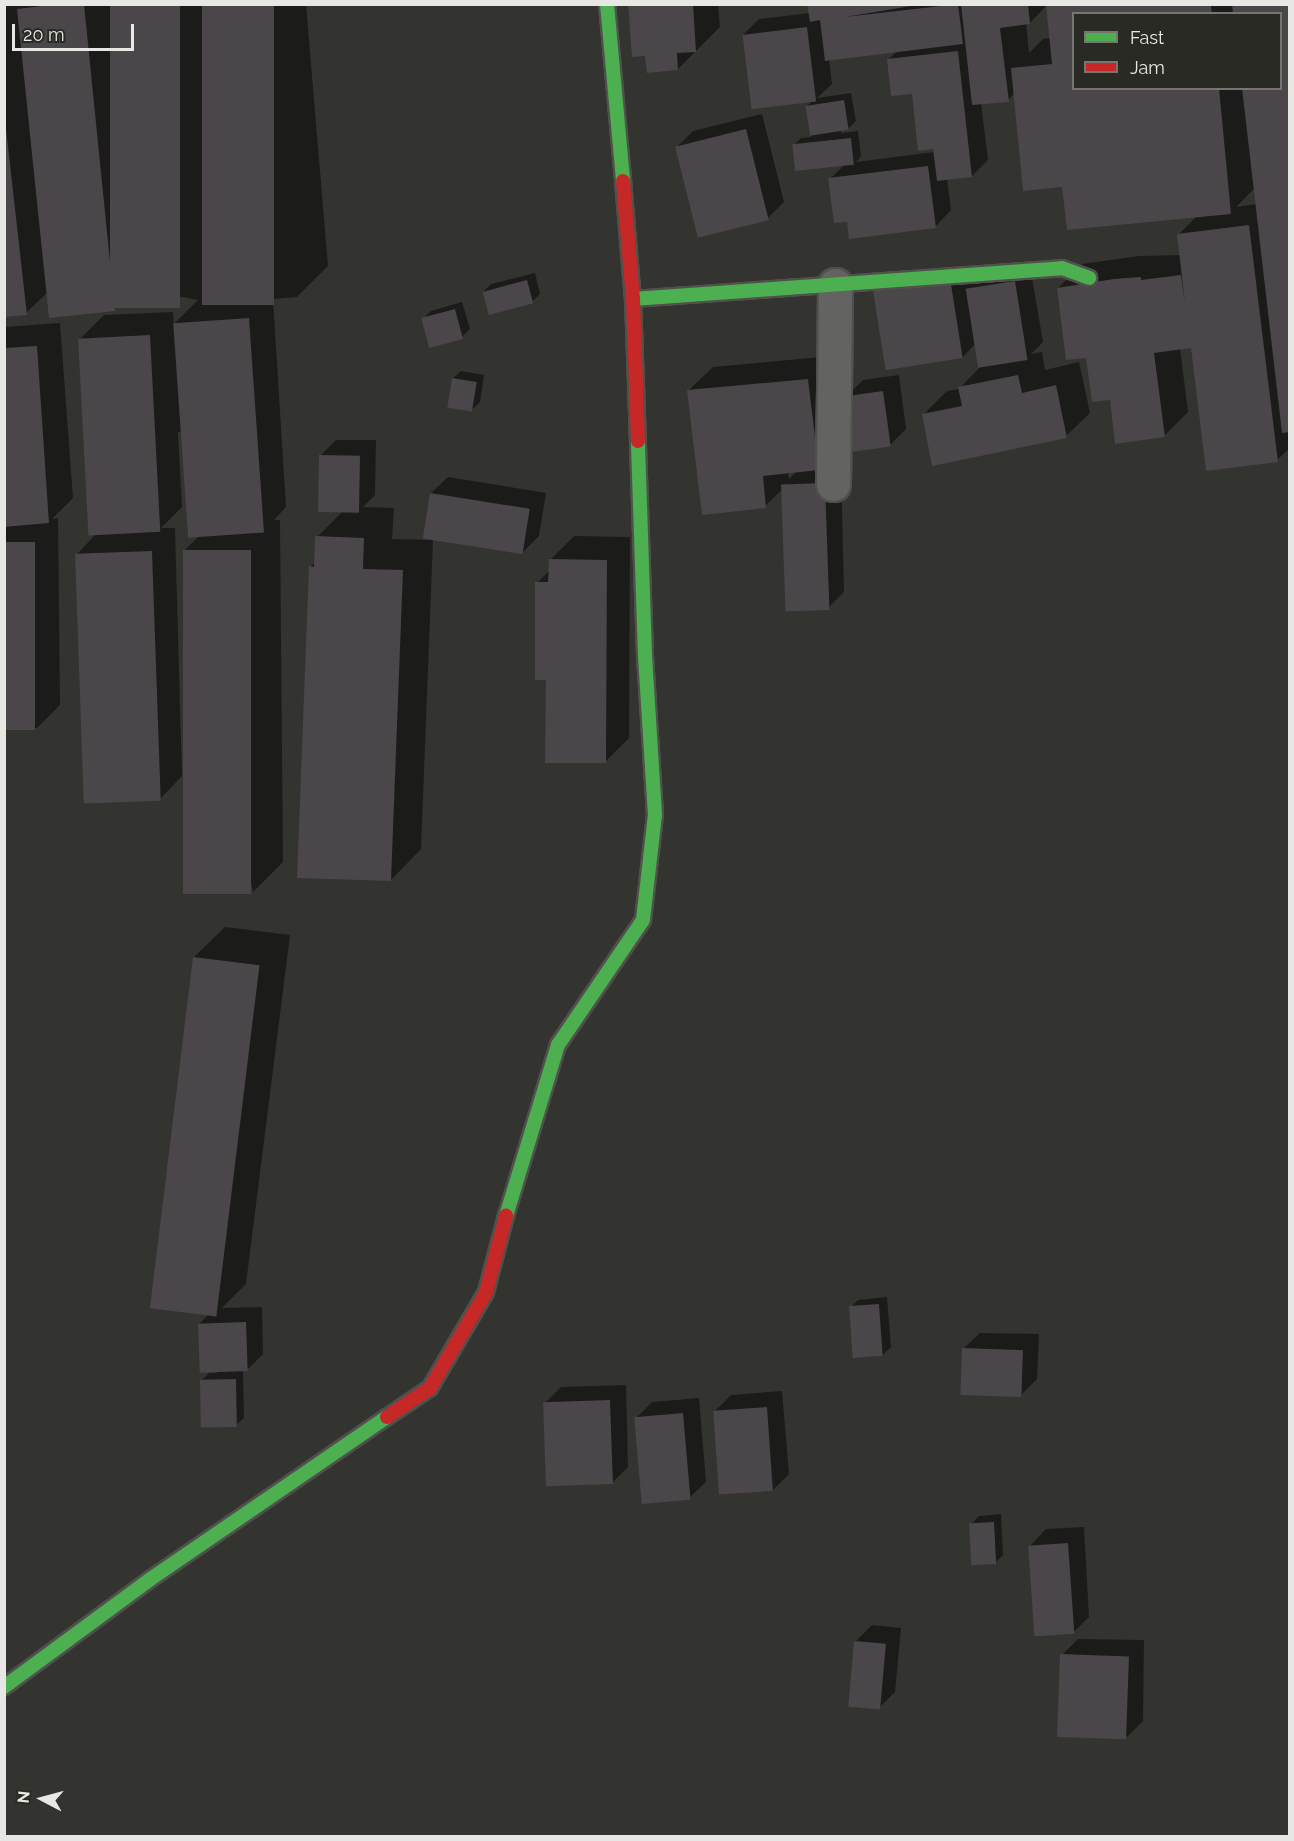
<!DOCTYPE html>
<html>
<head>
<meta charset="utf-8">
<style>
	body { margin:0 }
	#map { position:relative; width:1294px; height:1841px; overflow:hidden; background:#333330; font-family:Raleway,sans-serif }
	div>[style] { position:absolute }
	.shadow>* { inset:0; background:#0007 }
	.building>* { inset:0; background:#4a4649; transform-origin:0 0 }
	.roads { filter:drop-shadow(2px 0 #50504d) drop-shadow(-2px 0 #50504d) drop-shadow(0 2px #50504d) drop-shadow(0 -2px #50504d) }
	.street>* { height:33px; margin:-16.5px; padding:0 16.5px; transform-origin:16.5px; border-radius:16.5px; background:#636361 }
	.fast>* { height:14px; margin:-7px; padding:0 7px; transform-origin:7px; border-radius:7px; background:#4caf50 }
	.jam>* { height:14px; margin:-7px; padding:0 7px; transform-origin:7px; border-radius:7px; background:#c62828 }
	span { translate:-50% -50%; white-space:nowrap; text-align:center; line-height:1.15; -webkit-text-stroke:4.5px #2a2a25; paint-order:stroke }
	.frame { position:absolute; inset:0; border:6px solid #e7e7e4; pointer-events:none }
	.legend { position:absolute; left:1072px; top:12px; width:210px; height:78px; box-sizing:border-box; background:#2a2a25; border:2px solid #767671; margin:0; padding:8px 10px; list-style:none; font-size:18px; color:#e7e7e4 }
	.legend li { display:flex; align-items:center; gap:12px; height:30px }
	.legend b { width:30px; border:2px solid #767671 }
	.north { position:absolute; left:12px; top:1769px; width:60px; height:60px; -webkit-text-stroke:4px #2a2a25; paint-order:stroke; rotate:276deg; font-size:16px; font-weight:700; line-height:24px; text-align:center; color:#e7e7e4 }
	.north::after { content:''; display:block; margin:auto; width:21px; height:27px; background:#e7e7e4; clip-path:polygon(50% 0,100% 100%,50% 72%,0 100%) }
	.scale { position:absolute; left:12px; top:24px; width:122px; height:27px; box-sizing:border-box; border:3px solid #e7e7e4; border-top:0; padding-left:8px; font-size:18px; line-height:21px; white-space:nowrap; color:#e7e7e4; -webkit-text-stroke:4px #2a2a25; paint-order:stroke }
</style>
</head>
<body>
<div id="map">
	<div class="shadow">
		<div style="clip-path:polygon(evenodd,4px 4px,21px 4px,21px 7px,24px 4px,306px 4px,328px 266px,297px 297px,273px 299px,286px 507px,274px 520px,280px 520px,283px 862px,253px 892px,184px 551px,200px 535px,181px 432px,178px 432px,182px 507px,161px 528px,175px 528px,182px 776px,159px 800px,77px 554px,97px 533px,80px 339px,104px 315px,173px 312px,174px 324px,198px 300px,136px 288px,114px 310px,48px 292px,26px 313px,4px 315px,4px 4px,226px 279px,227px 298px,206px 299px,226px 279px)"></div>
		<div style="clip-path:polygon(629px 4px,718px 4px,720px 27px,678px 69px,647px 55px)"></div>
		<div style="clip-path:polygon(evenodd,809px 4px,1290px 4px,1290px 448px,1277px 460px,1192px 346px,1180px 348px,1188px 412px,1164px 436px,1111px 398px,1088px 356px,1058px 288px,1082px 264px,1139px 256px,1181px 255px,1178px 235px,1198px 215px,1064px 186px,1015px 93px,1008px 100px,981px 103px,988px 160px,972px 176px,947px 179px,951px 210px,935px 227px,848px 220px,830px 179px,844px 165px,794px 145px,801px 138px,811px 137px,806px 107px,813px 100px,743px 35px,759px 19px,810px 13px,809px 4px,1047px 5px,1051px 38px,1043px 39px,1029px 53px,1026px 23px,1030px 23px,1047px 5px,809px 4px,1074px 14px,1280px 14px,1280px 88px,1074px 88px,1074px 14px,809px 4px,898px 50px,888px 60px,913px 92px,934px 152px,856px 162px,861px 156px,858px 131px,841px 133px,841px 130px,848px 129px,856px 121px,851px 93px,817px 98px,832px 84px,829px 59px,898px 50px,809px 4px,1255px 188px,1257px 204px,1236px 207px,1255px 188px)"></div>
		<div style="clip-path:polygon(762px 114px,784px 202px,768px 218px,677px 147px,693px 131px)"></div>
		<div style="clip-path:polygon(1030px 266px,1043px 342px,1031px 354px,1042px 352px,1045px 370px,1079px 362px,1090px 413px,1066px 436px,923px 415px,947px 391px,959px 389px,980px 367px,976px 343px,963px 357px,875px 291px)"></div>
		<div style="clip-path:polygon(535px 273px,540px 294px,532px 302px,483px 292px,491px 284px)"></div>
		<div style="clip-path:polygon(462px 302px,470px 329px,462px 337px,423px 319px,431px 311px)"></div>
		<div style="clip-path:polygon(60px 323px,73px 498px,52px 519px,58px 518px,60px 705px,37px 728px,4px 729px,4px 327px)"></div>
		<div style="clip-path:polygon(evenodd,831px 356px,841px 467px,844px 592px,828px 608px,783px 489px,765px 506px,689px 390px,713px 367px,831px 356px,797px 471px,789px 479px,788px 472px,797px 471px)"></div>
		<div style="clip-path:polygon(461px 371px,484px 375px,480px 402px,472px 410px,453px 378px)"></div>
		<div style="clip-path:polygon(899px 375px,906px 429px,890px 445px,847px 396px,863px 380px)"></div>
		<div style="clip-path:polygon(336px 440px,376px 440px,375px 495px,363px 507px,394px 508px,392px 539px,433px 540px,421px 849px,391px 880px,310px 567px,316px 562px,317px 537px,343px 511px,320px 456px)"></div>
		<div style="clip-path:polygon(448px 477px,546px 493px,539px 536px,523px 552px,431px 493px)"></div>
		<div style="clip-path:polygon(574px 536px,630px 537px,629px 738px,605px 762px,548px 678px,537px 583px,550px 570px,550px 560px)"></div>
		<div style="clip-path:polygon(225px 927px,290px 935px,246px 1284px,222px 1308px,262px 1307px,263px 1354px,247px 1370px,243px 1370px,244px 1418px,236px 1425px,201px 1381px,209px 1373px,217px 1373px,217px 1370px,199px 1324px,209px 1314px,194px 957px)"></div>
		<div style="clip-path:polygon(887px 1297px,891px 1347px,883px 1355px,850px 1308px,858px 1300px)"></div>
		<div style="clip-path:polygon(980px 1333px,1039px 1334px,1037px 1379px,1021px 1395px,963px 1349px)"></div>
		<div style="clip-path:polygon(626px 1385px,628px 1467px,612px 1483px,545px 1403px,561px 1387px)"></div>
		<div style="clip-path:polygon(782px 1391px,789px 1474px,773px 1490px,715px 1411px,731px 1395px)"></div>
		<div style="clip-path:polygon(699px 1398px,706px 1482px,689px 1498px,636px 1418px,652px 1402px)"></div>
		<div style="clip-path:polygon(1001px 1514px,1003px 1555px,995px 1563px,971px 1524px,979px 1516px)"></div>
		<div style="clip-path:polygon(1084px 1527px,1089px 1617px,1073px 1633px,1030px 1546px,1046px 1529px)"></div>
		<div style="clip-path:polygon(872px 1625px,901px 1628px,895px 1692px,879px 1708px,856px 1641px)"></div>
		<div style="clip-path:polygon(1078px 1639px,1144px 1640px,1143px 1721px,1127px 1737px,1062px 1655px)"></div>
	</div>
	<div class="building">
		<div style="clip-path:polygon(58px 4px,84px 4px,115px 311px,49px 318px,17px 9px)"></div>
		<div style="left:110px;top:4px;width:70px;height:304px"></div>
		<div style="left:202px;top:4px;width:72px;height:301px"></div>
		<div style="clip-path:polygon(628px 4px,693px 4px,696px 52px,677px 53px,678px 70px,647px 73px,645px 56px,632px 57px)"></div>
		<div style="clip-path:polygon(807px 4px,923px 4px,845px 17px,958px 4px,963px 44px,825px 61px,820px 20px,810px 22px)"></div>
		<div style="clip-path:polygon(961px 4px,1028px 4px,1030px 24px,1000px 28px,1009px 102px,972px 105px)"></div>
		<div style="clip-path:polygon(1232px 4px,1290px 4px,1290px 432px,1282px 433px,1242px 88px,1280px 88px,1280px 14px,1233px 14px)"></div>
		<div style="clip-path:polygon(1046px 5px,1211px 5px,1212px 14px,1074px 14px,1074px 88px,1219px 88px,1231px 214px,1067px 230px,1062px 187px,1023px 191px,1011px 68px,1052px 64px)"></div>
		<div style="left:807px;top:27px;width:75px;height:65px;rotate:83deg"></div>
		<div style="clip-path:polygon(958px 51px,972px 177px,937px 181px,933px 149px,918px 151px,912px 94px,891px 96px,887px 59px)"></div>
		<div style="left:844px;top:100px;width:30px;height:39px;rotate:81deg"></div>
		<div style="clip-path:polygon(4px 111px,27px 315px,4px 317px)"></div>
		<div style="left:746px;top:129px;width:94px;height:73px;rotate:76deg"></div>
		<div style="left:851px;top:138px;width:27px;height:59px;rotate:84deg"></div>
		<div style="clip-path:polygon(928px 166px,936px 228px,849px 239px,847px 222px,834px 223px,828px 178px)"></div>
		<div style="clip-path:polygon(1249px 225px,1278px 462px,1206px 471px,1191px 348px,1154px 353px,1165px 437px,1115px 444px,1110px 400px,1092px 402px,1086px 358px,1066px 360px,1057px 288px,1114px 279px,1141px 277px,1141px 280px,1181px 275px,1185px 303px,1177px 234px)"></div>
		<div style="left:950px;top:278px;width:81px;height:78px;rotate:81deg"></div>
		<div style="left:527px;top:280px;width:24px;height:46px;rotate:75deg"></div>
		<div style="left:1015px;top:281px;width:80px;height:50px;rotate:81deg"></div>
		<div style="left:455px;top:309px;width:31px;height:35px;rotate:75deg"></div>
		<div style="left:249px;top:318px;width:215px;height:76px;rotate:86deg"></div>
		<div style="left:150px;top:335px;width:197px;height:72px;rotate:87deg"></div>
		<div style="clip-path:polygon(37px 346px,49px 523px,4px 527px,4px 348px)"></div>
		<div style="clip-path:polygon(1018px 375px,1022px 393px,1056px 385px,1067px 438px,932px 466px,922px 414px,962px 406px,958px 387px)"></div>
		<div style="left:452px;top:378px;width:25px;height:30px;rotate:9deg"></div>
		<div style="clip-path:polygon(808px 379px,819px 470px,763px 476px,766px 508px,702px 515px,687px 390px)"></div>
		<div style="left:883px;top:391px;width:56px;height:38px;rotate:82deg"></div>
		<div style="left:319px;top:455px;width:41px;height:57px;rotate:1deg"></div>
		<div style="left:825px;top:483px;width:127px;height:44px;rotate:88deg"></div>
		<div style="left:430px;top:493px;width:101px;height:46px;rotate:9deg"></div>
		<div style="clip-path:polygon(315px 536px,364px 538px,363px 569px,403px 570px,391px 881px,297px 878px,309px 566px,314px 567px)"></div>
		<div style="left:4px;top:542px;width:31px;height:188px"></div>
		<div style="left:251px;top:550px;width:344px;height:68px;rotate:90deg"></div>
		<div style="left:152px;top:551px;width:250px;height:77px;rotate:88deg"></div>
		<div style="clip-path:polygon(549px 559px,607px 560px,606px 763px,545px 763px,546px 680px,535px 680px,535px 582px,548px 582px)"></div>
		<div style="left:193px;top:957px;width:67px;height:354px;rotate:7deg"></div>
		<div style="left:879px;top:1304px;width:52px;height:30px;rotate:86deg"></div>
		<div style="left:246px;top:1322px;width:49px;height:48px;rotate:88deg"></div>
		<div style="left:962px;top:1348px;width:61px;height:47px;rotate:2deg"></div>
		<div style="left:236px;top:1379px;width:48px;height:36px;rotate:89deg"></div>
		<div style="left:610px;top:1400px;width:84px;height:67px;rotate:88deg"></div>
		<div style="left:767px;top:1407px;width:84px;height:54px;rotate:86deg"></div>
		<div style="left:683px;top:1413px;width:87px;height:49px;rotate:85deg"></div>
		<div style="left:994px;top:1522px;width:42px;height:25px;rotate:87deg"></div>
		<div style="left:1068px;top:1543px;width:91px;height:40px;rotate:86deg"></div>
		<div style="left:854px;top:1641px;width:32px;height:66px;rotate:5deg"></div>
		<div style="left:1060px;top:1654px;width:69px;height:83px;rotate:2deg"></div>
	</div>
	<div class="roads">
		<div class="street">
			<div style="left:833px;top:484px;width:199px;rotate:-89.4deg"></div>
		</div>
		<div class="fast">
			<div style="left:607px;top:4px;width:178px;rotate:84.8deg"></div>
			<div style="left:633px;top:299px;width:430px;rotate:-4.1deg"></div>
			<div style="left:1062px;top:268px;width:29px;rotate:20deg"></div>
			<div style="left:506px;top:1216px;width:179px;rotate:-73.1deg"></div>
			<div style="left:558px;top:1045px;width:151px;rotate:-55.8deg"></div>
			<div style="left:643px;top:920px;width:106px;rotate:-83.5deg"></div>
			<div style="left:655px;top:815px;width:159px;rotate:-93.6deg"></div>
			<div style="left:645px;top:656px;width:215px;rotate:-91.9deg"></div>
			<div style="left:4px;top:1687px;width:180px;rotate:-36.4deg"></div>
			<div style="left:149px;top:1580px;width:288px;rotate:-34.4deg"></div>
		</div>
		<div class="jam">
			<div style="left:623px;top:181px;width:118px;rotate:85.2deg"></div>
			<div style="left:633px;top:299px;width:142px;rotate:88deg"></div>
			<div style="left:387px;top:1417px;width:52px;rotate:-34deg"></div>
			<div style="left:430px;top:1388px;width:111px;rotate:-59.7deg"></div>
			<div style="left:486px;top:1292px;width:79px;rotate:-75.3deg"></div>
		</div>
	</div>
	<div class="frame"></div>
	<ul class="legend">
	<li><b style="height:8px;background:#4caf50"></b>Fast</li>
	<li><b style="height:8px;background:#c62828"></b>Jam</li>
	</ul>
	<div class="north">N</div>
	<div class="scale">20 m</div>
</div>
</body>
</html>
